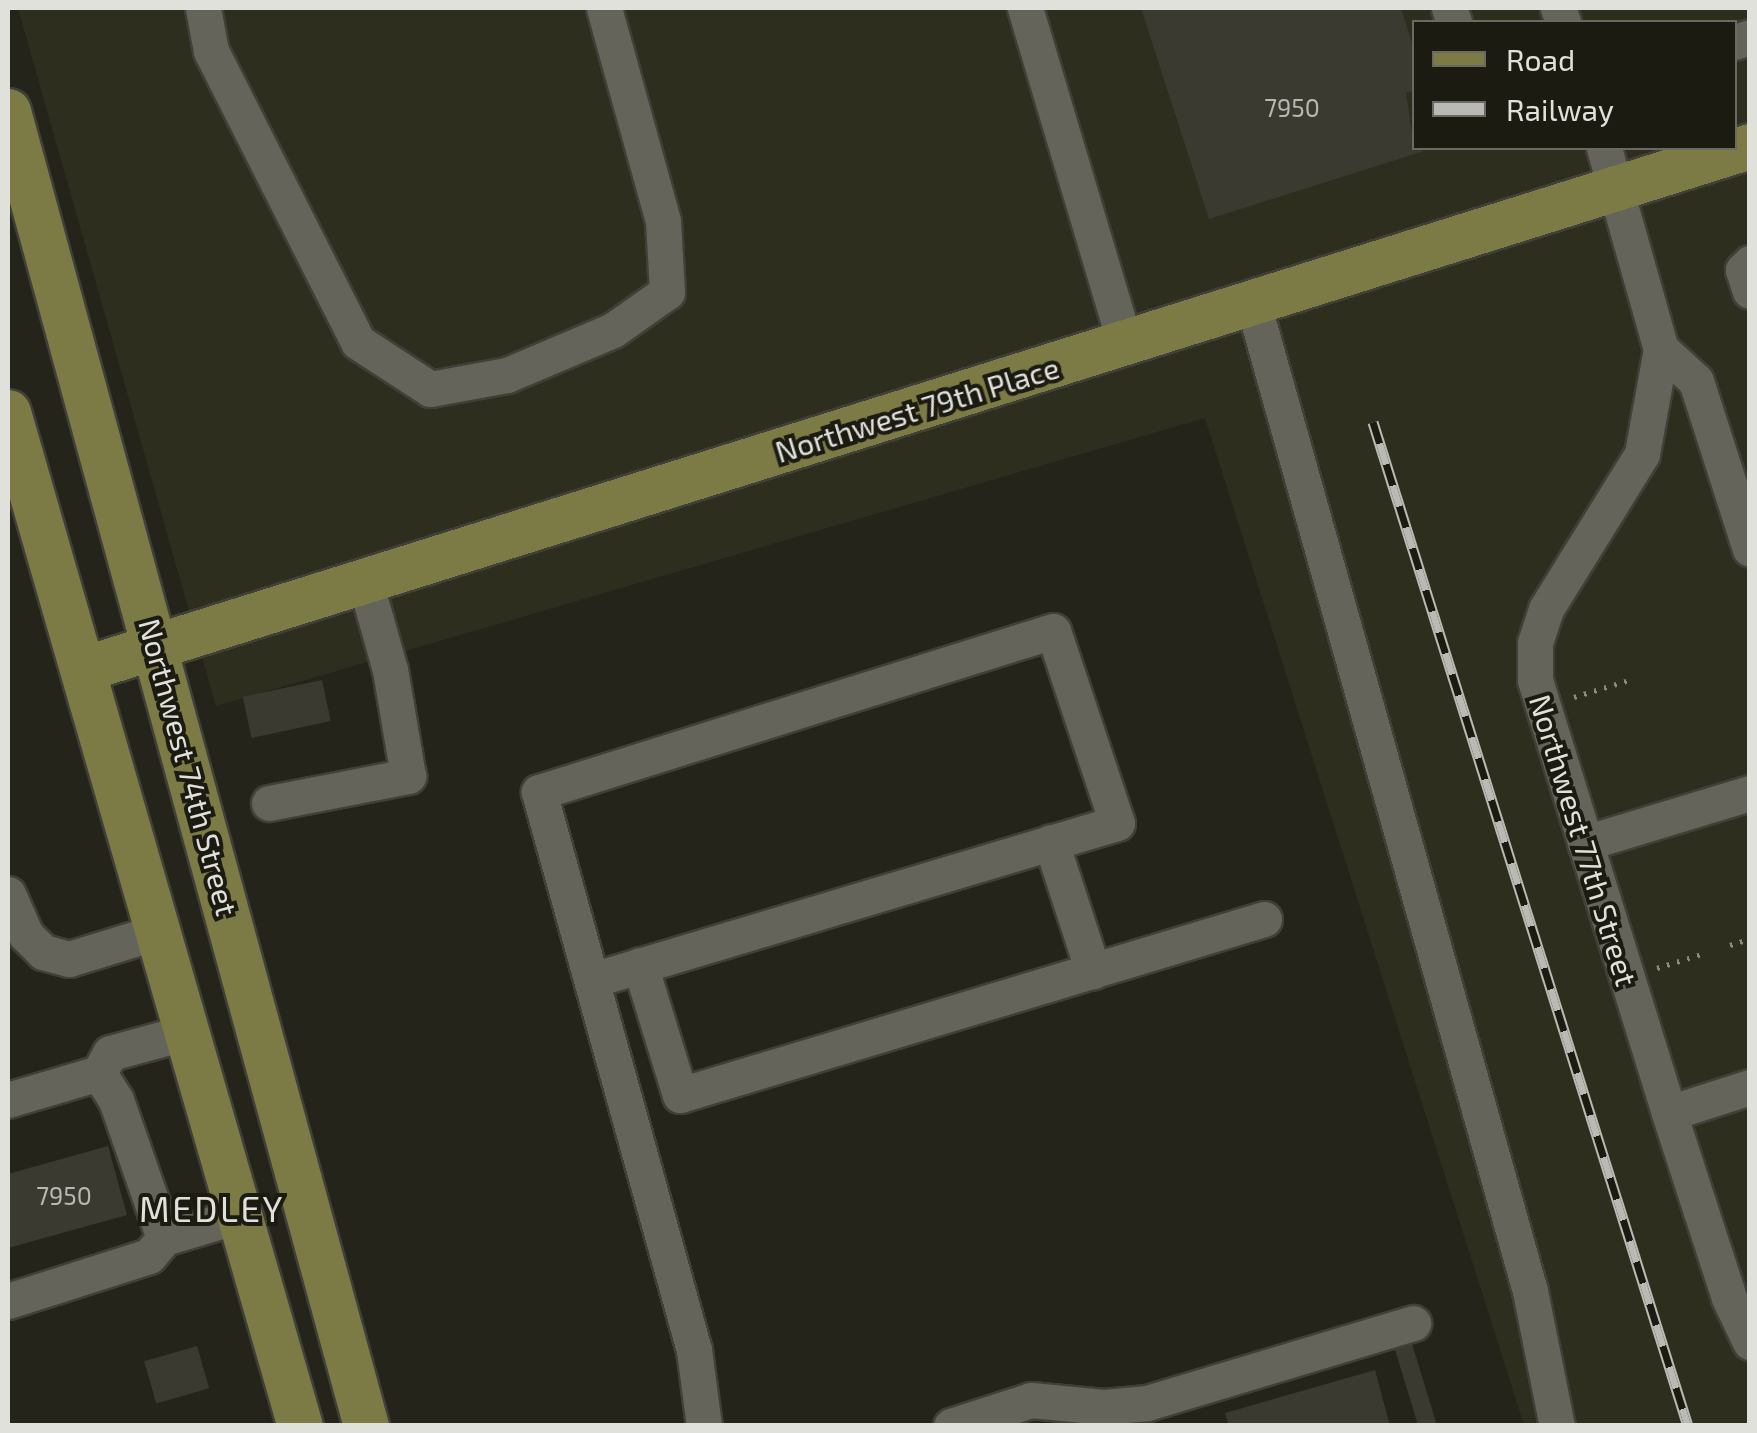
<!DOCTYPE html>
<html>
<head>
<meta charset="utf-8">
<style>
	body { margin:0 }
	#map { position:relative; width:1757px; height:1433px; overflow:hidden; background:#24241b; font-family:"Exo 2",sans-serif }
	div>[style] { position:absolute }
	.built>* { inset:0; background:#2e2e1f }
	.building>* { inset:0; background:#3b3a31; transform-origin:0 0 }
	.path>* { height:5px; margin-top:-2.5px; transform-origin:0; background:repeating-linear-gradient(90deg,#8a8a83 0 2.5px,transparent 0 10.5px) }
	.roads { filter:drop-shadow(2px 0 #404039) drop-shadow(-2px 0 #404039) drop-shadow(0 2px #404039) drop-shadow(0 -2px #404039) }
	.minor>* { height:35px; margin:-17.5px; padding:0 17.5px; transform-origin:17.5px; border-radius:17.5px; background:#64645a }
	.major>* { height:45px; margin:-22.5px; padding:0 22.5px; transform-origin:22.5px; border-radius:22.5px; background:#7c7a45 }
	.rail>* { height:11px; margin-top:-5.5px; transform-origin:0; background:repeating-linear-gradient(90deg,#1b1b12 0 22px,#babab4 0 44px); box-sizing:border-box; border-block:2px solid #babab4 }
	span { translate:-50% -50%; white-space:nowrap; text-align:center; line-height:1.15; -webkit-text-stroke:8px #1b1b12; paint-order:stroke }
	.number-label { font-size:25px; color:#b8b7b1 }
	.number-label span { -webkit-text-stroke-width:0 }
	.street-label { font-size:30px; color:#e1e1dc }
	.quarter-label { font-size:35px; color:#e1e1dc; letter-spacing:2.5px }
	.frame { position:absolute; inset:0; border:10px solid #e1e1dc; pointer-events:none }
	.legend { position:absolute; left:1412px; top:20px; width:325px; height:130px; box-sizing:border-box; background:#1b1b12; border:2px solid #6a6a63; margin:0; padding:12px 18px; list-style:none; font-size:30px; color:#e1e1dc }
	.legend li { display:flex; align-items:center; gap:20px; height:50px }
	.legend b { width:50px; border:2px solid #6a6a63 }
</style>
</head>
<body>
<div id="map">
	<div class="built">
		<div style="clip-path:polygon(evenodd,18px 8px,1749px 8px,1749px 1425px,1524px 1425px,1205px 418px,216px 706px,18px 8px,1414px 22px,1734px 22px,1734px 148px,1414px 148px,1414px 22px)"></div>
	</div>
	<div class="building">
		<div style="clip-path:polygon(1141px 8px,1401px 8px,1414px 50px,1414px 90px,1406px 93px,1414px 148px,1424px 151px,1209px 219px)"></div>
		<div style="left:322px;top:680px;width:42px;height:81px;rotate:78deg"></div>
		<div style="clip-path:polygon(108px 1146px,127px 1215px,8px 1248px,8px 1174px)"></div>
		<div style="left:1409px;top:1334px;width:96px;height:18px;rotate:73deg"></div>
		<div style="left:197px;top:1346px;width:44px;height:55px;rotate:74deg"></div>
		<div style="clip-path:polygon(1375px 1370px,1390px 1426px,1229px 1426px,1225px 1413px)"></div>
	</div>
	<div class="path">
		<div style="left:1574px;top:697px;width:62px;rotate:-17deg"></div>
		<div style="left:1730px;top:945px;width:21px;rotate:-17deg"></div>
		<div style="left:1657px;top:968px;width:47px;rotate:-17.3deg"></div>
	</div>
	<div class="roads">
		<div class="minor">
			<div style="left:203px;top:8px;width:44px;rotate:79.5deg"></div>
			<div style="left:211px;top:51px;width:326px;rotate:63.2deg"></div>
			<div style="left:358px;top:342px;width:86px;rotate:33.1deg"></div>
			<div style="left:430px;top:389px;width:78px;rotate:-10.3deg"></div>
			<div style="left:507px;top:375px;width:115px;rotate:-23deg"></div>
			<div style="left:613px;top:330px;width:66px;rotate:-35.1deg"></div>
			<div style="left:667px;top:292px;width:71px;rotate:-93.2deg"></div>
			<div style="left:663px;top:221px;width:221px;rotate:-105.5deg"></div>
			<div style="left:1025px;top:8px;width:351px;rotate:73.4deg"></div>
			<div style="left:1449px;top:8px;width:15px;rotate:70deg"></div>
			<div style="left:1558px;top:8px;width:15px;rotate:70deg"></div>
			<div style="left:1734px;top:42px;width:17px;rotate:-17deg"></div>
			<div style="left:1604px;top:148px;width:209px;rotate:74.2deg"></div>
			<div style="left:1661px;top:349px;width:47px;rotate:42.4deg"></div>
			<div style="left:1696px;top:381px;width:176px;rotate:72.2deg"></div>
			<div style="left:1750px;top:263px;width:10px;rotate:135deg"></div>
			<div style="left:1743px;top:270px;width:22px;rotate:72deg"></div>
			<div style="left:1253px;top:303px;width:1026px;rotate:74.34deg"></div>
			<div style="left:1530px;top:1291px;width:138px;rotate:78.7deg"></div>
			<div style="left:1661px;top:349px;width:107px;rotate:100.3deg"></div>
			<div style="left:1642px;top:454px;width:182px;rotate:121.8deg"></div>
			<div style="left:1546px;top:609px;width:36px;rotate:108deg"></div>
			<div style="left:1535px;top:643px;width:37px;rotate:90deg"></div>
			<div style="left:1535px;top:680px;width:453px;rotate:72.8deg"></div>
			<div style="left:1669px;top:1113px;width:194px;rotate:72deg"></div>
			<div style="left:1729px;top:1298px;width:49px;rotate:64.5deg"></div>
			<div style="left:269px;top:803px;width:142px;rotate:-11deg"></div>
			<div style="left:408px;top:776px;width:108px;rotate:-99.6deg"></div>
			<div style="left:390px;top:670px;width:92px;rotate:-105.7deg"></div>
			<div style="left:1051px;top:842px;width:136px;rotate:72deg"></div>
			<div style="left:1585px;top:843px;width:172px;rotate:-16.9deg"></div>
			<div style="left:8px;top:894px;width:45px;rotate:66.3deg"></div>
			<div style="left:26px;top:935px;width:24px;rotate:45deg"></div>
			<div style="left:43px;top:952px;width:27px;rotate:15deg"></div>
			<div style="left:69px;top:959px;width:92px;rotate:-17.1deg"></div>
			<div style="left:640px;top:965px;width:136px;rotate:72.9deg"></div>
			<div style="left:680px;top:1095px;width:610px;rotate:-16.77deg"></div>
			<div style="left:592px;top:980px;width:548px;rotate:-16.65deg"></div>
			<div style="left:1117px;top:823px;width:202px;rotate:-108.4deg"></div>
			<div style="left:1053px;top:631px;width:539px;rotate:162.61deg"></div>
			<div style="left:539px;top:792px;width:579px;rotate:74.48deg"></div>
			<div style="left:694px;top:1350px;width:77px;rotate:82.5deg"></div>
			<div style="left:187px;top:1032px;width:80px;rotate:164.7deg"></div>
			<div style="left:110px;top:1053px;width:23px;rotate:119deg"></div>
			<div style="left:99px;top:1073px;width:32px;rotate:58deg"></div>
			<div style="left:116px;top:1100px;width:146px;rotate:70.8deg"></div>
			<div style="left:164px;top:1238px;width:77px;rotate:-16.6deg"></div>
			<div style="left:8px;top:1100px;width:95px;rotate:-16.5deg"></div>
			<div style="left:1669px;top:1113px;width:85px;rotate:-17.8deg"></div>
			<div style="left:8px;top:1301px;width:148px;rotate:-17.7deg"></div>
			<div style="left:149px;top:1256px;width:23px;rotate:-50deg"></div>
			<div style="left:951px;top:1426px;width:84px;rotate:-18deg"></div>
			<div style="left:1031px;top:1400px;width:73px;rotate:5.5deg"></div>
			<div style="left:1104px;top:1407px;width:43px;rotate:-5.3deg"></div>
			<div style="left:1147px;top:1403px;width:278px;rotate:-16.7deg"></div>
		</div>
		<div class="major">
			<div style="left:8px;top:111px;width:1363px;rotate:74.77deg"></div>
			<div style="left:8px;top:412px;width:1055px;rotate:73.94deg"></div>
			<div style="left:83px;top:669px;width:1747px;rotate:-17.42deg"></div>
		</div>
	</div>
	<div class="rail">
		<div style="left:1373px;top:422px;width:1052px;rotate:72.58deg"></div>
	</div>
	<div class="number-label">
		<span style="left:1292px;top:107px">7950</span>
		<span style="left:64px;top:1195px">7950</span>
	</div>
	<div class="street-label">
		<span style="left:917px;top:409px;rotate:-17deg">Northwest 79th Place</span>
		<span style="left:189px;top:767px;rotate:75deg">Northwest 74th Street</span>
		<span style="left:1584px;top:840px;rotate:73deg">Northwest 77th Street</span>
	</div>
	<div class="quarter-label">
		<span style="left:212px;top:1208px">MEDLEY</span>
	</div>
	<div class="frame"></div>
	<ul class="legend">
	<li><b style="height:12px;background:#7c7a45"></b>Road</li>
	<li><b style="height:12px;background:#babab4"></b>Railway</li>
	</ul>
</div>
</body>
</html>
